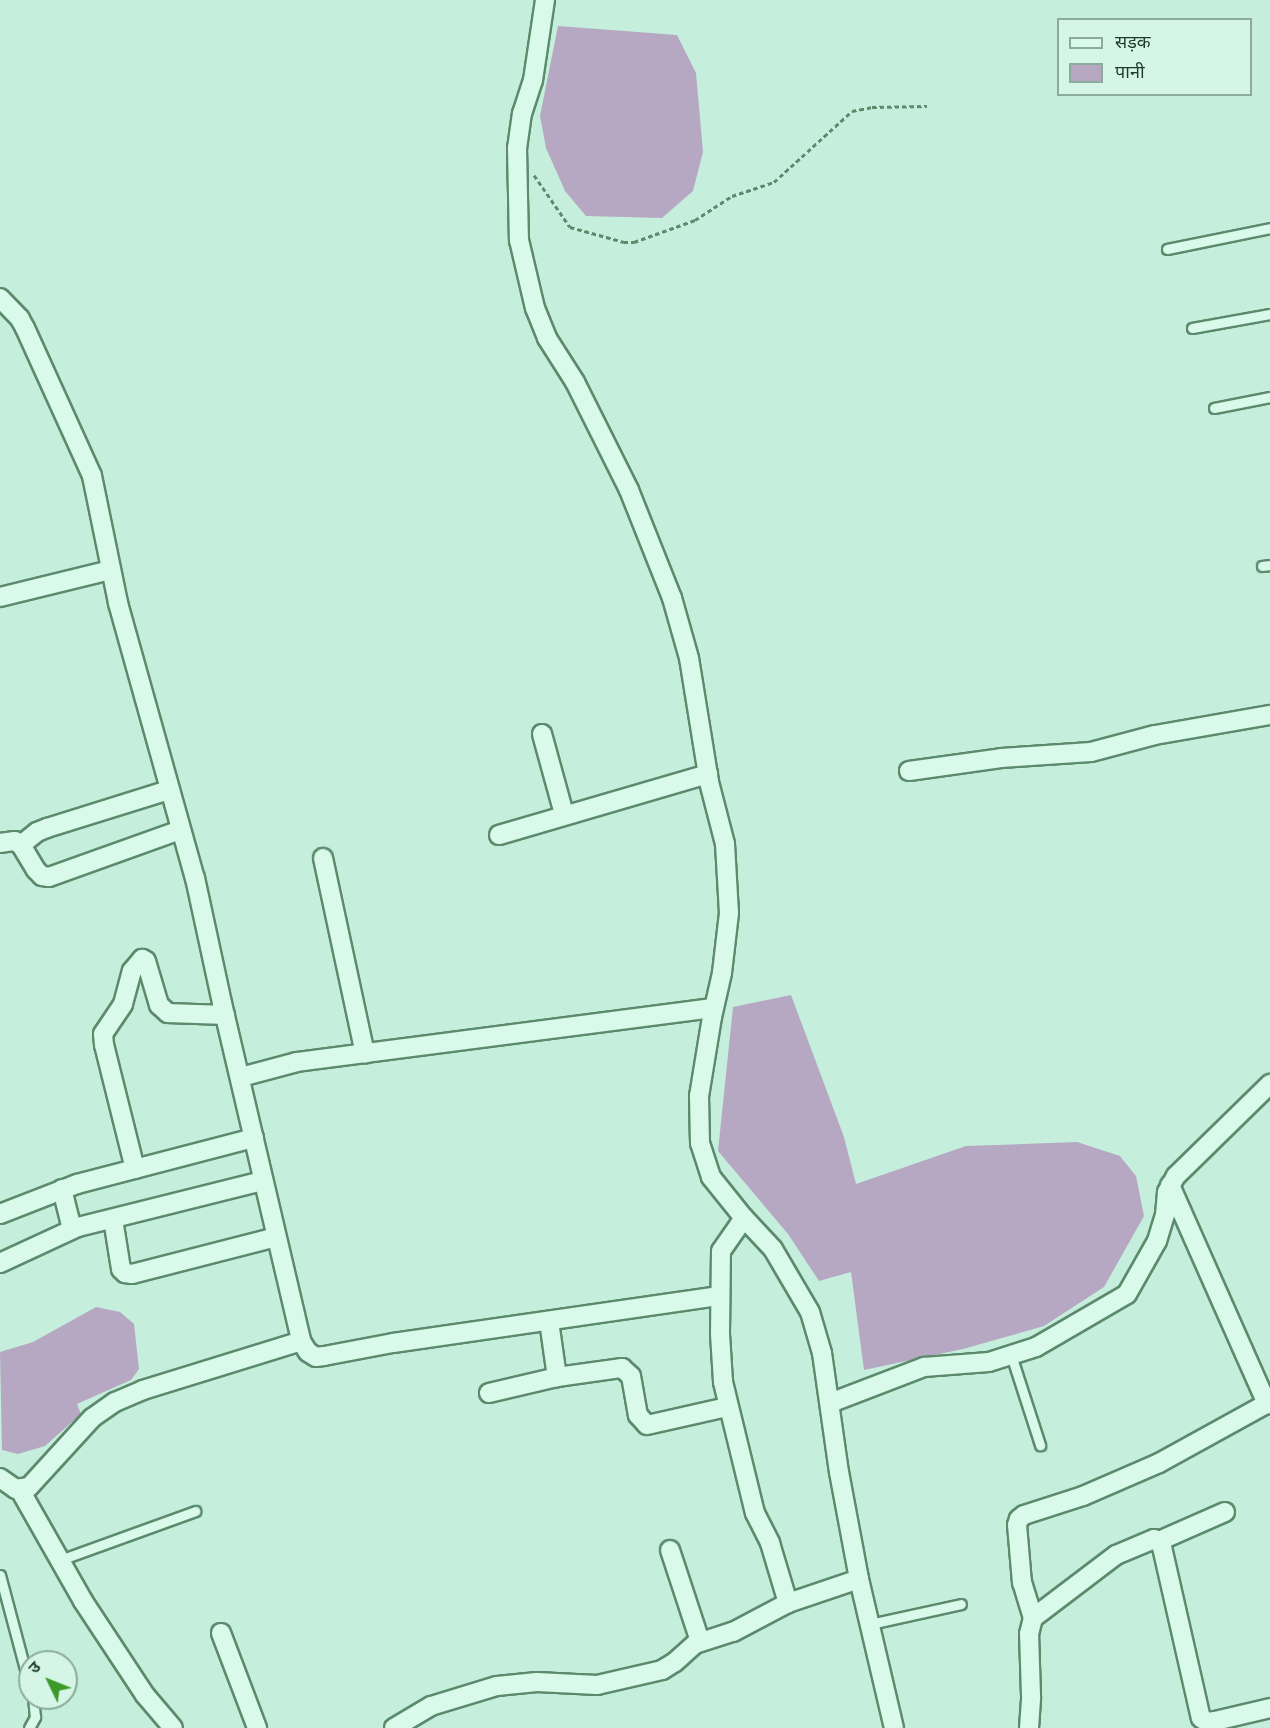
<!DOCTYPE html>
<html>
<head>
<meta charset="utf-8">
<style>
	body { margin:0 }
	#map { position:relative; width:1270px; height:1728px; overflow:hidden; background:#c5efdc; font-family:Georgia,"Noto Sans Devanagari",serif }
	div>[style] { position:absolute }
	.water>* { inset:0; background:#b6a7c2 }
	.path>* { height:3px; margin-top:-1.5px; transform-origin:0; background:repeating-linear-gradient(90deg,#5b8a6c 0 4.5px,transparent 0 7.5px) }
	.roads { filter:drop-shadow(2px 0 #5b8a6c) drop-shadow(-2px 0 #5b8a6c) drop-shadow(0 2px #5b8a6c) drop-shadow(0 -2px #5b8a6c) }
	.lane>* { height:9px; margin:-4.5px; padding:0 4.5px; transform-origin:4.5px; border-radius:4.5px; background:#d9f9ea }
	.street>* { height:18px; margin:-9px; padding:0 9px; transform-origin:9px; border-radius:9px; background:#d9f9ea }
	span { translate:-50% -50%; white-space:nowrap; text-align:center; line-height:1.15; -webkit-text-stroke:4.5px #d5f6e7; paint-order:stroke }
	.legend { position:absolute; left:1057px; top:18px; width:195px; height:78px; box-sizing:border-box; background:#d5f6e7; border:2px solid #8cab9b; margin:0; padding:8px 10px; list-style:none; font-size:18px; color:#1f3a28 }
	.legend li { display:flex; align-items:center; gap:12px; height:30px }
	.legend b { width:30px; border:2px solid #8cab9b }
	.north { position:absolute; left:18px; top:1650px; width:60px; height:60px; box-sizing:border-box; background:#d5f6e7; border:2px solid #8cab9b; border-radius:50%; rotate:313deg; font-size:16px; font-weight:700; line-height:24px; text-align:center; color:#1f3a28 }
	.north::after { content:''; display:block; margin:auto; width:21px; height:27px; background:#3d9a2a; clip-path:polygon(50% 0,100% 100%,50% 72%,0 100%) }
</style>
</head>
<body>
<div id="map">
	<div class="water">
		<div style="clip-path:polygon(558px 26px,677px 35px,696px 73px,703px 152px,693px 191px,662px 218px,586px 216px,565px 191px,546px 148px,540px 116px)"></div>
		<div style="clip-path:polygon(791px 995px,844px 1137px,856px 1184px,966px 1146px,1077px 1142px,1120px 1156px,1136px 1176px,1144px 1216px,1104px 1287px,1044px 1326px,963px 1349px,864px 1370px,851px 1272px,819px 1281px,788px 1234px,718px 1151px,733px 1007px)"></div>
		<div style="clip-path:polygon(96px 1307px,120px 1312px,134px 1324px,139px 1369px,131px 1380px,77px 1404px,81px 1414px,45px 1446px,18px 1454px,2px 1450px,0 1352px,33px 1342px)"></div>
	</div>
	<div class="path">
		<div style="left:534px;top:175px;width:63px;rotate:55.3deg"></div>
		<div style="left:570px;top:227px;width:56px;rotate:15.5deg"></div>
		<div style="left:624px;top:242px;width:10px"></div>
		<div style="left:634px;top:242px;width:65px;rotate:-19.8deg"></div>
		<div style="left:695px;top:220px;width:44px;rotate:-33deg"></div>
		<div style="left:732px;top:196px;width:44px;rotate:-18.4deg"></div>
		<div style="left:774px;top:182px;width:105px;rotate:-42.3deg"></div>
		<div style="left:852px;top:111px;width:20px;rotate:-11deg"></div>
		<div style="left:872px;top:107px;width:55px;rotate:-1deg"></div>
	</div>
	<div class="roads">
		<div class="lane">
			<div style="left:1167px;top:249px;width:105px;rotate:-11.5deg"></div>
			<div style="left:1192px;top:328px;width:79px;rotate:-10.2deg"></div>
			<div style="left:1214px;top:408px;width:57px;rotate:-11.1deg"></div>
			<div style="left:1262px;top:566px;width:8px;rotate:-7deg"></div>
			<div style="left:1011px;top:1355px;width:95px;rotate:72.1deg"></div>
			<div style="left:60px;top:1560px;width:144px;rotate:-19.9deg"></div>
			<div style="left:0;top:1575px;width:117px;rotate:75.1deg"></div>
			<div style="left:870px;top:1624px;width:93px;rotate:-12.4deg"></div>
			<div style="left:29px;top:1728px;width:13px;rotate:-61deg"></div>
			<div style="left:35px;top:1717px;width:19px;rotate:-96deg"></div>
		</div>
		<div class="street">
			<div style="left:545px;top:0;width:81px;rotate:98.5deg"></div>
			<div style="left:533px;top:80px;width:35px;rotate:108deg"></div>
			<div style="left:522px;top:113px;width:35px;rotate:98deg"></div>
			<div style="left:517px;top:148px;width:92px;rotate:88.8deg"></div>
			<div style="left:519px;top:240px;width:70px;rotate:76.8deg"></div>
			<div style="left:535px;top:308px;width:32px;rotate:68deg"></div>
			<div style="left:547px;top:338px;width:52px;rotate:57.5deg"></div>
			<div style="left:575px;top:382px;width:121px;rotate:63.4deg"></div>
			<div style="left:629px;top:490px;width:116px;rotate:68.3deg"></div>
			<div style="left:672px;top:598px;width:62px;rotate:74.2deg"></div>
			<div style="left:689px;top:658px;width:126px;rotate:80.8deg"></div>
			<div style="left:709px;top:782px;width:64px;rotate:75.5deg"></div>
			<div style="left:725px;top:844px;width:69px;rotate:86.7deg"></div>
			<div style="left:729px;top:913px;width:60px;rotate:96.7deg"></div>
			<div style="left:722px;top:973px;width:45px;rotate:102.8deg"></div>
			<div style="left:712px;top:1017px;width:80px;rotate:99.3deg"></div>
			<div style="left:699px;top:1096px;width:47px;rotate:88.8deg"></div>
			<div style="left:700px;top:1143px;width:36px;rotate:72deg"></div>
			<div style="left:711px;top:1177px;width:53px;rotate:51.2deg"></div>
			<div style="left:744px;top:1218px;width:42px;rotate:46.9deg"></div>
			<div style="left:773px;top:1249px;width:73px;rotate:59.6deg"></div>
			<div style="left:810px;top:1312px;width:43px;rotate:73.7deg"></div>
			<div style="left:822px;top:1353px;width:120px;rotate:81.9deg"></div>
			<div style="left:839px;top:1472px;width:109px;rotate:79.4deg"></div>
			<div style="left:859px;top:1579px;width:153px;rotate:76.8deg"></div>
			<div style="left:0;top:298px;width:29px;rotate:46deg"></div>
			<div style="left:20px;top:319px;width:10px;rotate:61deg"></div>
			<div style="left:25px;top:328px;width:162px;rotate:65.6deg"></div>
			<div style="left:92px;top:476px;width:130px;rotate:78.4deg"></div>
			<div style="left:118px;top:603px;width:286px;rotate:74.4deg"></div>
			<div style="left:195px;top:878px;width:128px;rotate:77.8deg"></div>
			<div style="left:222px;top:1003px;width:347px;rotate:76.8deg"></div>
			<div style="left:301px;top:1341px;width:13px;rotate:58deg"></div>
			<div style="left:308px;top:1352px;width:9px;rotate:32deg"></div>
			<div style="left:316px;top:1357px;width:8px;rotate:-7deg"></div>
			<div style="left:324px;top:1356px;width:70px;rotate:-10.7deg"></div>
			<div style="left:393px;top:1343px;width:330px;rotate:-8.2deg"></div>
			<div style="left:0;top:597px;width:114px;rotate:-13.7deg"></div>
			<div style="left:542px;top:734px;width:83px;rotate:74.6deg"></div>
			<div style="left:909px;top:771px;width:93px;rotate:-8deg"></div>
			<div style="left:1001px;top:758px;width:90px;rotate:-3.8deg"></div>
			<div style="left:1091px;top:752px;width:66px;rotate:-14.9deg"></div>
			<div style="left:1155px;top:735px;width:117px;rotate:-9.9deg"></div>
			<div style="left:499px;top:835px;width:218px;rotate:-16.3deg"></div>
			<div style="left:0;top:843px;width:15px;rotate:-8deg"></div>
			<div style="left:15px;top:841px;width:7px;rotate:34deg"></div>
			<div style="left:21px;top:845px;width:29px;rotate:59deg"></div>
			<div style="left:36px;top:870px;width:8px;rotate:45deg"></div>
			<div style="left:42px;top:876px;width:7px;rotate:8deg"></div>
			<div style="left:49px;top:877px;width:139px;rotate:-19.7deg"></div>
			<div style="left:21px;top:845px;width:21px;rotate:-39deg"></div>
			<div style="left:37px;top:832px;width:11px;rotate:-22deg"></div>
			<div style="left:47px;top:828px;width:128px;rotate:-17.3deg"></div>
			<div style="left:323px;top:858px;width:200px;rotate:77.9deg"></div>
			<div style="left:241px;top:1077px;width:58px;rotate:-15deg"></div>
			<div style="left:297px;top:1062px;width:420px;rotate:-7.4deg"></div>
			<div style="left:135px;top:1169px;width:128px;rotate:-104deg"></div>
			<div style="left:104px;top:1045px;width:11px;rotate:-95deg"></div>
			<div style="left:103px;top:1034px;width:36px;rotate:-56deg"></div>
			<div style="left:123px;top:1004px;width:34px;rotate:-75deg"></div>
			<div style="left:132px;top:971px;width:16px;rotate:-50deg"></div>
			<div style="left:142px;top:959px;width:4px;rotate:27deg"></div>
			<div style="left:146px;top:961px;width:46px;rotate:73.5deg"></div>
			<div style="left:159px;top:1005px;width:12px;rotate:42deg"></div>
			<div style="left:168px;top:1013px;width:57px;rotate:2deg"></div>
			<div style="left:1170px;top:1185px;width:240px;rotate:66.1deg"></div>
			<div style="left:62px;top:1189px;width:41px;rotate:76deg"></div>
			<div style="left:0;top:1214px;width:83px;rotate:-21.3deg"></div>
			<div style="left:77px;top:1184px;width:183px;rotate:-14.6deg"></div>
			<div style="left:744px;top:1218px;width:40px;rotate:124.9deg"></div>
			<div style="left:721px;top:1251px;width:83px;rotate:90.7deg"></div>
			<div style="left:720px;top:1334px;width:48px;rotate:86.4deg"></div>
			<div style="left:723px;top:1382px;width:135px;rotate:76.3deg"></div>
			<div style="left:755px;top:1513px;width:34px;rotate:63deg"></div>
			<div style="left:770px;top:1543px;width:63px;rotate:73.3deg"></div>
			<div style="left:113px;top:1219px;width:51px;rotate:80.9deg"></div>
			<div style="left:121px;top:1269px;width:6px;rotate:45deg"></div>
			<div style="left:125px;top:1273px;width:7px;rotate:8deg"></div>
			<div style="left:132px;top:1274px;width:149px;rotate:-14.4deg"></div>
			<div style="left:0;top:1263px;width:86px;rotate:-24.8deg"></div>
			<div style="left:78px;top:1227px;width:191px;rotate:-14deg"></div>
			<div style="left:549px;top:1321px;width:57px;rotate:81.9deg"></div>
			<div style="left:489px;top:1393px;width:70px;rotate:-13.2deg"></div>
			<div style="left:557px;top:1377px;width:66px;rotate:-7.9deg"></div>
			<div style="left:622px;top:1368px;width:12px;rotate:42deg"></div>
			<div style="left:631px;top:1376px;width:40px;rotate:80deg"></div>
			<div style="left:638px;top:1415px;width:13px;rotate:48deg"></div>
			<div style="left:647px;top:1425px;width:82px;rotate:-12.7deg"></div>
			<div style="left:830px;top:1403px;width:101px;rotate:-21deg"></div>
			<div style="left:924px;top:1367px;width:65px;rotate:-4.4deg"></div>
			<div style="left:989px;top:1362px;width:49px;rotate:-17.7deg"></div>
			<div style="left:1036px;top:1347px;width:105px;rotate:-30.2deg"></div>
			<div style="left:1127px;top:1294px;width:61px;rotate:-60.5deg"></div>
			<div style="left:1157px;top:1241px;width:27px;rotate:-73deg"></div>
			<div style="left:1165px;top:1215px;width:23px;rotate:-85deg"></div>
			<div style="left:1167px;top:1192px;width:18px;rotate:-61deg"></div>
			<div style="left:1176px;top:1176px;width:132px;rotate:-44.4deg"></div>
			<div style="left:0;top:1478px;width:19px;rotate:35deg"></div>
			<div style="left:16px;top:1489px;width:13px;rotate:-9deg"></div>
			<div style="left:29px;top:1487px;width:93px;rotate:-47.6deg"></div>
			<div style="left:92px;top:1418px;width:28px;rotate:-35deg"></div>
			<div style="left:115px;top:1402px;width:30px;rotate:-23deg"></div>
			<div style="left:143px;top:1390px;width:165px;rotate:-17.2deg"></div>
			<div style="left:20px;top:1490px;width:128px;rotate:60.4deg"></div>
			<div style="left:83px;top:1601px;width:113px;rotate:56.6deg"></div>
			<div style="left:145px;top:1695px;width:43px;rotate:49.7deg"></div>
			<div style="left:1159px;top:1541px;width:72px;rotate:-23.7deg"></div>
			<div style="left:670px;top:1550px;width:96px;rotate:71.8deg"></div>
			<div style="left:1033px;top:1618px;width:37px;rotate:-107deg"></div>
			<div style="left:1022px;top:1583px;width:58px;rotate:-94.9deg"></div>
			<div style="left:1017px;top:1525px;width:6px;rotate:-72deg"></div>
			<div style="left:1019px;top:1519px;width:6px;rotate:-39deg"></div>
			<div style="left:1024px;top:1515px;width:62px;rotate:-17.9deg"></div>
			<div style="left:1083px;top:1496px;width:83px;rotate:-23.5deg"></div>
			<div style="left:1159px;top:1463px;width:127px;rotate:-28.8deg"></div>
			<div style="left:221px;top:1633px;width:102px;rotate:69.2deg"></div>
			<div style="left:394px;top:1728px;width:43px;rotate:-30.7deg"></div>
			<div style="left:431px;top:1706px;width:69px;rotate:-16.9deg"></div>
			<div style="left:497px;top:1686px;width:40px;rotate:-5.7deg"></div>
			<div style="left:537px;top:1682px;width:60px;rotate:2.9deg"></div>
			<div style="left:597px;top:1685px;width:67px;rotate:-13deg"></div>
			<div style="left:662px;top:1670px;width:15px;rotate:-32deg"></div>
			<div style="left:675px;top:1662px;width:27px;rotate:-42deg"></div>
			<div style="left:695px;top:1644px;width:40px;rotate:-18deg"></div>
			<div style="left:733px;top:1632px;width:62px;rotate:-27.8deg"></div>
			<div style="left:788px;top:1603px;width:75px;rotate:-18.7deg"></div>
			<div style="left:1029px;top:1728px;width:32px;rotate:-86deg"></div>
			<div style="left:1031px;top:1696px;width:62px;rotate:-91.8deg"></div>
			<div style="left:1029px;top:1634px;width:16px;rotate:-76deg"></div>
			<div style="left:1033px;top:1618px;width:104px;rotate:-37.2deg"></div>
			<div style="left:1116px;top:1555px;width:41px;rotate:-22.8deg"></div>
			<div style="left:1154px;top:1539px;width:5px;rotate:22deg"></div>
			<div style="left:1159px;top:1541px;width:7px;rotate:63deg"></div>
			<div style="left:1162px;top:1547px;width:175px;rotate:77.2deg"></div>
			<div style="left:1201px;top:1718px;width:7px;rotate:34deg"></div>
			<div style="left:1207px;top:1722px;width:8px;rotate:-7deg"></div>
			<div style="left:1215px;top:1721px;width:57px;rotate:-13.3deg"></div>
		</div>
	</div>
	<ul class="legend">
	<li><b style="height:8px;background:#d9f9ea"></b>सड़क</li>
	<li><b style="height:16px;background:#b6a7c2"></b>पानी</li>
	</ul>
	<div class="north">उ</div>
</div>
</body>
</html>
